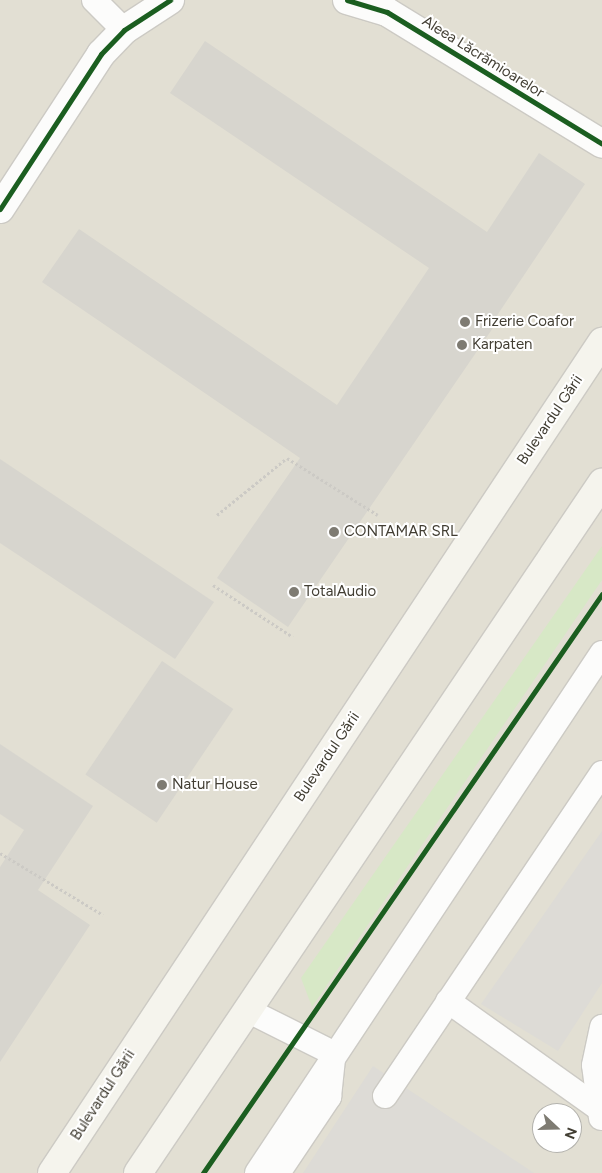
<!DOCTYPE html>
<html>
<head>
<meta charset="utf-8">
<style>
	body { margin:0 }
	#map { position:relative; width:602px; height:1173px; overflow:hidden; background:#eeece6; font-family:Figtree,sans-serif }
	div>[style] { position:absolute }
	.residential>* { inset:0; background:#e2dfd3 }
	.green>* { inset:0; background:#d7e8c6 }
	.parking>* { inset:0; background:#dddbd6 }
	.building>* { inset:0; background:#d7d5ce; transform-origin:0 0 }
	.path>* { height:3px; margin-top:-1.5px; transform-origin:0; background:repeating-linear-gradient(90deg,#cccac5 0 2.5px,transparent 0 5px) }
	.roads { filter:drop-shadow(1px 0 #cccac4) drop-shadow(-1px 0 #cccac4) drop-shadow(0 1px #cccac4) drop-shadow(0 -1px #cccac4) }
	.lane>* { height:24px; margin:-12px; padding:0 12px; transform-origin:12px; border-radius:12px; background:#fcfcfb }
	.street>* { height:28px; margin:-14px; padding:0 14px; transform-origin:14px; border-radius:14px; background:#fcfcfb }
	.secondary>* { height:28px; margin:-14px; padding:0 14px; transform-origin:14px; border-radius:14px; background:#f5f4ed }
	.cycleway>* { height:5px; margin:-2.5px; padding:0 2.5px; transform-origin:2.5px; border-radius:2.5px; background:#1b5e20 }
	.dots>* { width:14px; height:14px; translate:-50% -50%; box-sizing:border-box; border:2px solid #fff; border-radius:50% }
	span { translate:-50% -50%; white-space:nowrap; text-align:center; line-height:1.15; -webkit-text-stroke:4px #fff; paint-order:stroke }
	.street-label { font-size:15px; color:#423e33 }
	.poi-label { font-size:15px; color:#423e33 }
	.left { translate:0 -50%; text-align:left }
	.north { position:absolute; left:532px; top:1103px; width:50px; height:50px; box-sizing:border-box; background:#fff; border:1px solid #b3b2ad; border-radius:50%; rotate:111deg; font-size:14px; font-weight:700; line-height:20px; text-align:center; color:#423e33 }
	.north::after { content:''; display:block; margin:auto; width:18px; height:22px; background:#7e7b72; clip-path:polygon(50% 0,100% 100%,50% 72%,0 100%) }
</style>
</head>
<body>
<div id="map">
	<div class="residential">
		<div style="clip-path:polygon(evenodd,0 0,602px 0,602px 1173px,0 1173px,0 0,542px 1113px,572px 1113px,572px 1143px,542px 1143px,542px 1113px)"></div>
	</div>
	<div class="green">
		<div style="clip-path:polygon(602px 546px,602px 580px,312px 1007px,301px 978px)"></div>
	</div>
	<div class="parking">
		<div style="clip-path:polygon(602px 831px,602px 983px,558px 1051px,481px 1004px)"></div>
		<div style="clip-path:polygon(373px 1066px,534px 1173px,303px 1173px)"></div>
	</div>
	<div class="building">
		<div style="clip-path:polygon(205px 41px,487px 232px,539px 153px,585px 184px,494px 320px,497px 322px,288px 627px,217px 578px,300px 458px,42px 282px,79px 229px,337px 405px,429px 268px,170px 93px)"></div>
		<div style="clip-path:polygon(0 459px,214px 602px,175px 659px,0 543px)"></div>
		<div style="left:162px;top:661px;width:86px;height:137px;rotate:34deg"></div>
		<div style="clip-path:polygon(0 744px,93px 806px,38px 890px,90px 925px,0 1062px,0 867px,24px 830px,0 814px)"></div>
	</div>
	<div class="path">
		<div style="left:217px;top:515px;width:90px;rotate:-39.2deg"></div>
		<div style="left:287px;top:458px;width:107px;rotate:32.1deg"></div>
		<div style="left:213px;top:585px;width:95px;rotate:33deg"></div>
		<div style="left:0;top:853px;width:120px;rotate:31deg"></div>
	</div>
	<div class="roads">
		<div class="lane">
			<div style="left:94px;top:0;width:42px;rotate:45deg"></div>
			<div style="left:448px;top:1001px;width:184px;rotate:35.5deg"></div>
			<div style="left:247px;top:1010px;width:96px;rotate:26.6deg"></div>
			<div style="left:385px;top:1096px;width:389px;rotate:-56.1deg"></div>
			<div style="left:601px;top:1118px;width:53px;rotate:-97.5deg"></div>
			<div style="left:594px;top:1065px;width:39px;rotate:-78deg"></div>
			<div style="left:257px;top:1173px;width:624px;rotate:-56.44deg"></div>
			<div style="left:278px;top:1173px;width:92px;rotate:-56.1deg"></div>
			<div style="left:329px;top:1097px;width:39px;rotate:-84deg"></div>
		</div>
		<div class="street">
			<div style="left:347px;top:0;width:42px;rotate:16.7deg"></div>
			<div style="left:387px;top:12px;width:252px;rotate:31.5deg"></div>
			<div style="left:0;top:209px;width:185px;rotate:-56.9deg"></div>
			<div style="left:101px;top:54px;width:33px;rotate:-46deg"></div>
			<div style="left:124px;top:30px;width:55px;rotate:-33.1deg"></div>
		</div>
		<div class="secondary">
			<div style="left:52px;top:1173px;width:997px;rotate:-56.5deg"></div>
			<div style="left:138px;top:1173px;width:832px;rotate:-56.08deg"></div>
		</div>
	</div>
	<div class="cycleway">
		<div style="left:347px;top:0;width:42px;rotate:16.7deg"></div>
		<div style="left:387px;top:12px;width:252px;rotate:31.5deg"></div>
		<div style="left:0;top:209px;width:185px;rotate:-56.9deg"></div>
		<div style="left:101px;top:54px;width:33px;rotate:-46deg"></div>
		<div style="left:124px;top:30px;width:55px;rotate:-33.1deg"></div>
		<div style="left:203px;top:1173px;width:703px;rotate:-55.43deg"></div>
	</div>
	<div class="dots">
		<div style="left:465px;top:322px;background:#7e7b72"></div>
		<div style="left:462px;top:345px;background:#7e7b72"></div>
		<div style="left:334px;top:532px;background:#7e7b72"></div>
		<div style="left:294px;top:592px;background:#7e7b72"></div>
		<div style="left:162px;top:785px;background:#7e7b72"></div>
	</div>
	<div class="street-label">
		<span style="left:483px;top:57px;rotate:32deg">Aleea Lăcrămioarelor</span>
		<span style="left:550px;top:420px;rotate:-56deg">Bulevardul Gării</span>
		<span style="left:327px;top:757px;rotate:-56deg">Bulevardul Gării</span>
		<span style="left:103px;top:1095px;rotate:-57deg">Bulevardul Gării</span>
	</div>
	<div class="poi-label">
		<span class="left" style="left:475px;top:322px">Frizerie Coafor</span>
		<span class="left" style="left:472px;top:345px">Karpaten</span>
		<span class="left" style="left:344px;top:532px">CONTAMAR SRL</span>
		<span class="left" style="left:304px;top:592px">TotalAudio</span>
		<span class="left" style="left:172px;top:785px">Natur House</span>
	</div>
	<div class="north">N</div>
</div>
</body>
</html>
